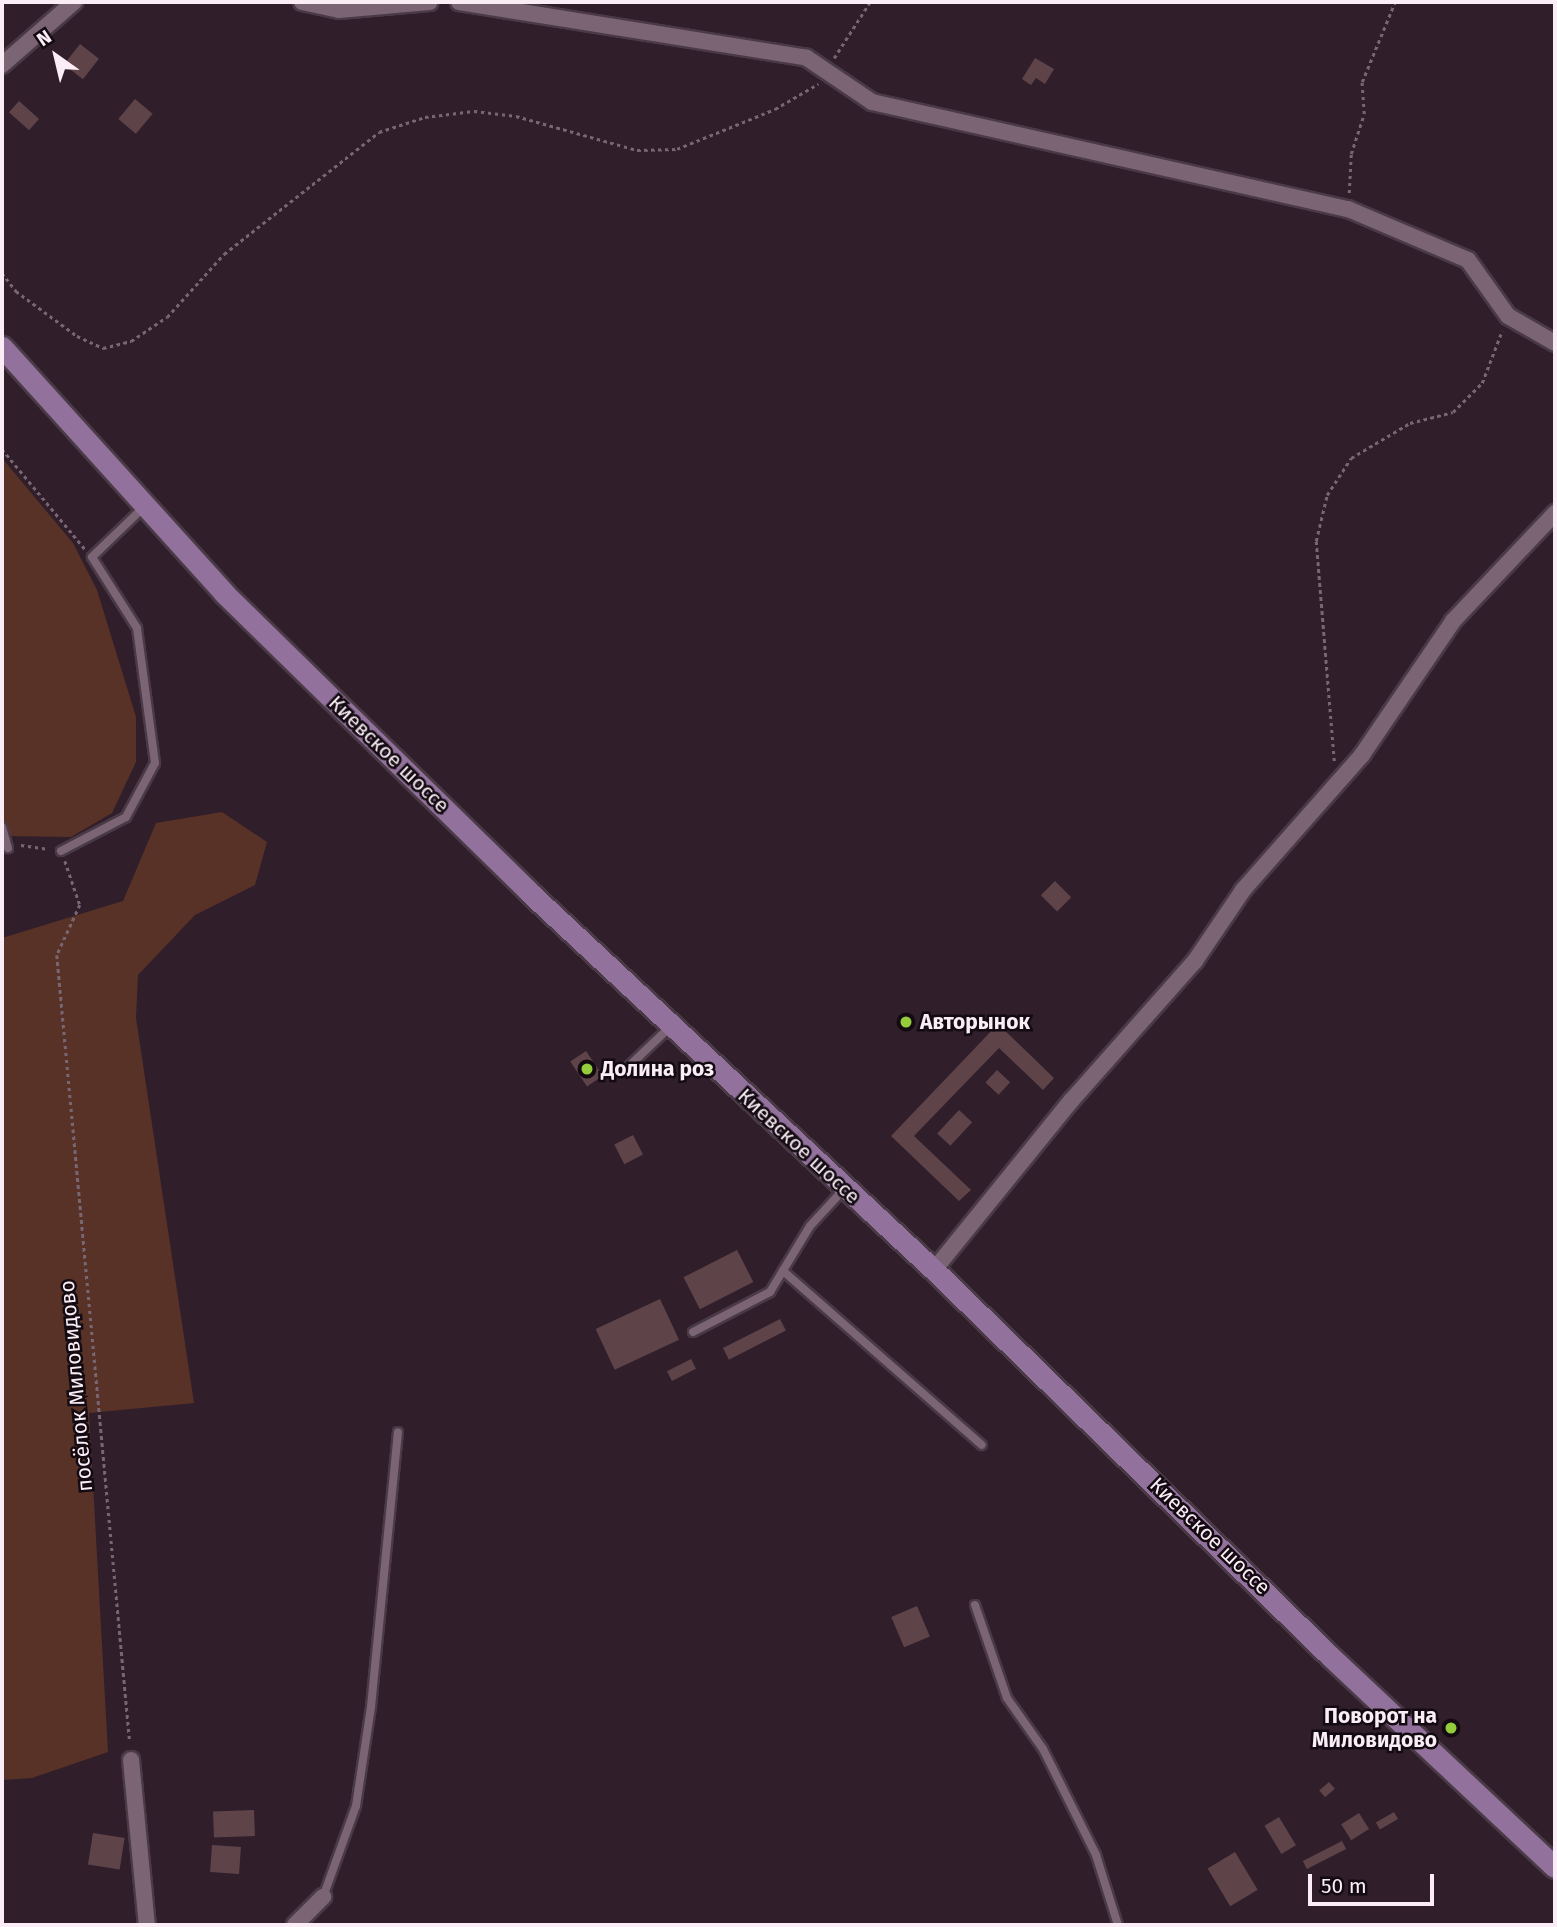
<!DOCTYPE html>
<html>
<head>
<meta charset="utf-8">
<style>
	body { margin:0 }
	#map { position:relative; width:1557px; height:1927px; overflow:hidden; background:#301e2b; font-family:"Fira Sans",sans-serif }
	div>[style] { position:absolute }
	.green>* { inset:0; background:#583227 }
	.building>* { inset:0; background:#5e4449; transform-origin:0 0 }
	.path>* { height:2.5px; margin-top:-1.25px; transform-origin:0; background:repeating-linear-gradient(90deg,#786773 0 3.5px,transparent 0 7px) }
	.roads { filter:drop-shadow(2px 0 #4a3a46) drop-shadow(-2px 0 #4a3a46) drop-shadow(0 2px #4a3a46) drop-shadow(0 -2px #4a3a46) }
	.lane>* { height:8px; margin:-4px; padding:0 4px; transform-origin:4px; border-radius:4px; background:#7b6474 }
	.street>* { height:16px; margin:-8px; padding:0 8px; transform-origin:8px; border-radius:8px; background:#7b6474 }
	.secondary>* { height:21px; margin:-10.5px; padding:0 10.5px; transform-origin:10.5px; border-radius:10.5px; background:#92729c }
	.dots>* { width:19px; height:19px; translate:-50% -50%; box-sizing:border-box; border:4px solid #130b11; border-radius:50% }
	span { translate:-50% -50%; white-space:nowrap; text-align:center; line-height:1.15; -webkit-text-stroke:5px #130b11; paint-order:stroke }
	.street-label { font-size:21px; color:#faedf6 }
	.poi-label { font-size:21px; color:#faedf6; font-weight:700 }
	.left { translate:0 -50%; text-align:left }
	.right { translate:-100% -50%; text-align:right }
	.frame { position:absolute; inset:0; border:4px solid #faedf6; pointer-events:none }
	.north { position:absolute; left:21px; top:21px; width:70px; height:70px; -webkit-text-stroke:5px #130b11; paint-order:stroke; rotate:326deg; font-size:19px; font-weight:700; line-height:28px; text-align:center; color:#faedf6 }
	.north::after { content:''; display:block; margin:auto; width:24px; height:32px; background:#faedf6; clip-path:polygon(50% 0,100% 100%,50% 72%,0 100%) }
	.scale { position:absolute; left:1308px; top:1874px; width:126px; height:32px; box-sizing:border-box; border:4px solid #faedf6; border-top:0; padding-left:9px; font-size:21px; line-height:24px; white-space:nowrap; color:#faedf6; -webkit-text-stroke:5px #130b11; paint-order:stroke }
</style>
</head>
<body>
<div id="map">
	<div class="green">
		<div style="clip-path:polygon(2px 458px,73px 543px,97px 590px,136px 717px,136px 762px,112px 813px,71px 837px,2px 836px)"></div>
		<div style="clip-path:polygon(222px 812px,267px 842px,255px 885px,195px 915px,138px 975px,136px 1018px,194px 1403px,89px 1413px,108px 1752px,32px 1778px,2px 1780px,2px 938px,123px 901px,156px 823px)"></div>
	</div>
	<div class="building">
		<div style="left:80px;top:44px;width:24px;height:26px;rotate:38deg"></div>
		<div style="clip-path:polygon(1035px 58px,1054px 69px,1045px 84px,1036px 78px,1031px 85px,1022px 79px)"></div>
		<div style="left:135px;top:99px;width:23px;height:26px;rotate:40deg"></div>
		<div style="left:19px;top:101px;width:27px;height:15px;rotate:42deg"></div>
		<div style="left:1055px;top:881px;width:23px;height:20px;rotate:45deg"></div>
		<div style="clip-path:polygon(998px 1024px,1054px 1078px,1043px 1090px,999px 1048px,914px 1136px,971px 1190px,959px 1201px,891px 1136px)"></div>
		<div style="left:586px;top:1051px;width:30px;height:19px;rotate:56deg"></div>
		<div style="left:997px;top:1070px;width:18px;height:17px;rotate:43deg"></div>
		<div style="left:959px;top:1110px;width:18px;height:32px;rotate:43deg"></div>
		<div style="left:633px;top:1135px;width:22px;height:21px;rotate:63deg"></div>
		<div style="left:737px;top:1250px;width:36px;height:60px;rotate:63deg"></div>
		<div style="left:660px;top:1299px;width:45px;height:71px;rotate:65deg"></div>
		<div style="left:780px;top:1319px;width:13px;height:64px;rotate:63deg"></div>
		<div style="left:691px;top:1359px;width:11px;height:27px;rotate:63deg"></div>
		<div style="left:917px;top:1606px;width:33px;height:28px;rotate:67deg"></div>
		<div style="left:1329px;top:1782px;width:9px;height:13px;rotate:49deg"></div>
		<div style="left:254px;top:1810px;width:26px;height:41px;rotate:88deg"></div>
		<div style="left:1394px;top:1812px;width:8px;height:21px;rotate:60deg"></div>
		<div style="left:1359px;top:1813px;width:19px;height:21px;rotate:58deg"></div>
		<div style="left:1279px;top:1817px;width:33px;height:17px;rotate:59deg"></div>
		<div style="left:93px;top:1833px;width:32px;height:32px;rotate:9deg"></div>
		<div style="left:1342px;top:1841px;width:9px;height:44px;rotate:63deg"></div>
		<div style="left:212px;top:1845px;width:29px;height:27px;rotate:4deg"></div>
		<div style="left:1235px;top:1852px;width:44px;height:32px;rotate:59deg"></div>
	</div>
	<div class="path">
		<div style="left:834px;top:58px;width:67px;rotate:-57.3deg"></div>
		<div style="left:1349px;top:193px;width:39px;rotate:-87deg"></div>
		<div style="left:1351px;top:154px;width:42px;rotate:-72deg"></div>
		<div style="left:1364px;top:114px;width:32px;rotate:-94deg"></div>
		<div style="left:1362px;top:82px;width:87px;rotate:-67.6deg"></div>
		<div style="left:2px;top:273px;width:23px;rotate:52deg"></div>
		<div style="left:16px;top:291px;width:76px;rotate:36.4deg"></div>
		<div style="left:77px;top:336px;width:29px;rotate:25deg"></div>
		<div style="left:103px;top:348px;width:29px;rotate:-14deg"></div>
		<div style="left:131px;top:341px;width:43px;rotate:-33.7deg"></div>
		<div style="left:167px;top:317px;width:85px;rotate:-47.9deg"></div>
		<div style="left:224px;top:254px;width:197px;rotate:-38.2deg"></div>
		<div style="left:379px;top:132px;width:48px;rotate:-18.1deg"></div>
		<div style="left:425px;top:117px;width:49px;rotate:-7deg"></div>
		<div style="left:474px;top:111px;width:42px;rotate:6.8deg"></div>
		<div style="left:516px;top:116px;width:126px;rotate:15.7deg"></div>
		<div style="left:637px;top:150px;width:40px;rotate:-1.4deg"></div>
		<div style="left:677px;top:149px;width:106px;rotate:-22.2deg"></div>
		<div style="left:775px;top:109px;width:50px;rotate:-30.2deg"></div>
		<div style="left:2px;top:449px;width:130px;rotate:50.3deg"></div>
		<div style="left:1334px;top:761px;width:221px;rotate:-94.7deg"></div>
		<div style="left:1316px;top:541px;width:47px;rotate:-76.6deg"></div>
		<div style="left:1327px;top:495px;width:44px;rotate:-57deg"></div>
		<div style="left:1351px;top:458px;width:69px;rotate:-30.7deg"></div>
		<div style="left:1410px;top:423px;width:44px;rotate:-14.3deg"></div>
		<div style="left:1453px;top:412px;width:41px;rotate:-45deg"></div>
		<div style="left:1482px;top:383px;width:56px;rotate:-69deg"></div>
		<div style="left:21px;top:845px;width:28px;rotate:8deg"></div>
		<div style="left:65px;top:861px;width:46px;rotate:71.2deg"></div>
		<div style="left:80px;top:905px;width:55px;rotate:114.7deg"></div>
		<div style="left:57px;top:955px;width:791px;rotate:84.71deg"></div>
	</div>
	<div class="roads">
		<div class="lane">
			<div style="left:2px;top:827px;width:22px;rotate:74deg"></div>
			<div style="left:61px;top:851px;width:73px;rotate:-27.6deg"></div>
			<div style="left:126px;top:817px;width:61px;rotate:-61.8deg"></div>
			<div style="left:155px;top:763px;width:136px;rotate:-97.6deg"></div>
			<div style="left:137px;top:628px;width:84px;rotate:-122.4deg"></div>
			<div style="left:92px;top:557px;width:74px;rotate:-43.9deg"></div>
			<div style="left:626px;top:1069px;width:62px;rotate:-43.7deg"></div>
			<div style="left:783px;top:1271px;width:264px;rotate:41.2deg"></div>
			<div style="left:693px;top:1332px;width:87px;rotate:-27.5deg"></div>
			<div style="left:770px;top:1292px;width:77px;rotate:-58.8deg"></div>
			<div style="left:810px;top:1226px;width:50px;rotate:-47.4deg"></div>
			<div style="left:975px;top:1605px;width:98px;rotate:71deg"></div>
			<div style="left:1007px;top:1698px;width:62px;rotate:54.8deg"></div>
			<div style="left:1043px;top:1749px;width:119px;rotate:63.4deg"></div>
			<div style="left:1096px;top:1855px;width:73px;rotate:72.6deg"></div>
			<div style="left:323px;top:1897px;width:97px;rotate:-70.1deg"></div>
			<div style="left:356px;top:1806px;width:100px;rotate:-81.4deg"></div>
			<div style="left:371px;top:1707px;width:276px;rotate:-84.4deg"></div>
		</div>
		<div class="street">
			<div style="left:302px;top:2px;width:38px;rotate:12deg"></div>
			<div style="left:339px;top:10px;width:91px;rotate:-5deg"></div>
			<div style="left:459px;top:2px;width:352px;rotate:9.1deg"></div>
			<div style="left:807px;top:58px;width:78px;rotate:34.1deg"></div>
			<div style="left:872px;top:102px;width:488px;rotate:12.7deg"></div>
			<div style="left:1348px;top:209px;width:130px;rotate:23deg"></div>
			<div style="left:1468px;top:260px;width:69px;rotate:54.5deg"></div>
			<div style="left:1508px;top:316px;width:54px;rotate:29.9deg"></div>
			<div style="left:2px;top:65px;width:96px;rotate:-41.2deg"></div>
			<div style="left:934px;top:1270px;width:218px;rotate:-51deg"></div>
			<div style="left:1071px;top:1101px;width:187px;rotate:-48.5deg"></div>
			<div style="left:1195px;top:961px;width:86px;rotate:-55.9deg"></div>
			<div style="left:1243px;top:890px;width:180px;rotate:-48.6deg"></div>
			<div style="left:1362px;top:755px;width:162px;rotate:-55.8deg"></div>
			<div style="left:1453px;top:621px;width:149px;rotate:-46.6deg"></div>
			<div style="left:131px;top:1760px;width:166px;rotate:84.5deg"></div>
			<div style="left:295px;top:1925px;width:40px;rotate:-45deg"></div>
		</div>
		<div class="secondary">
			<div style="left:2px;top:347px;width:331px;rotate:47.9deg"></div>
			<div style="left:224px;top:593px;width:427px;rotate:44.4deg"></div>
			<div style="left:529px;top:892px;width:554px;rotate:43.03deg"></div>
			<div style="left:934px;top:1270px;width:553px;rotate:44.27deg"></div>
			<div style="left:1330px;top:1656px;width:308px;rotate:43.2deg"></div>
		</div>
	</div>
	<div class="dots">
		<div style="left:906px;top:1022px;background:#94cc3c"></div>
		<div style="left:587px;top:1069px;background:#94cc3c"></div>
		<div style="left:1451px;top:1728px;background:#94cc3c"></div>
	</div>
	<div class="street-label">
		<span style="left:389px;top:754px;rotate:44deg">Киевское шоссе</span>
		<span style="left:799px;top:1146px;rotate:43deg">Киевское шоссе</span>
		<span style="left:76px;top:1386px;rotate:-95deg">посёлок Миловидово</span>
		<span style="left:1210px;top:1536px;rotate:44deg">Киевское шоссе</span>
	</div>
	<div class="poi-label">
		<span class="left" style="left:920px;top:1022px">Авторынок</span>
		<span class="left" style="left:601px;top:1069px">Долина роз</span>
		<span class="right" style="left:1437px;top:1728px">Поворот на<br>Миловидово</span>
	</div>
	<div class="frame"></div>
	<div class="north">N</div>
	<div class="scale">50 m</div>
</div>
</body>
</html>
